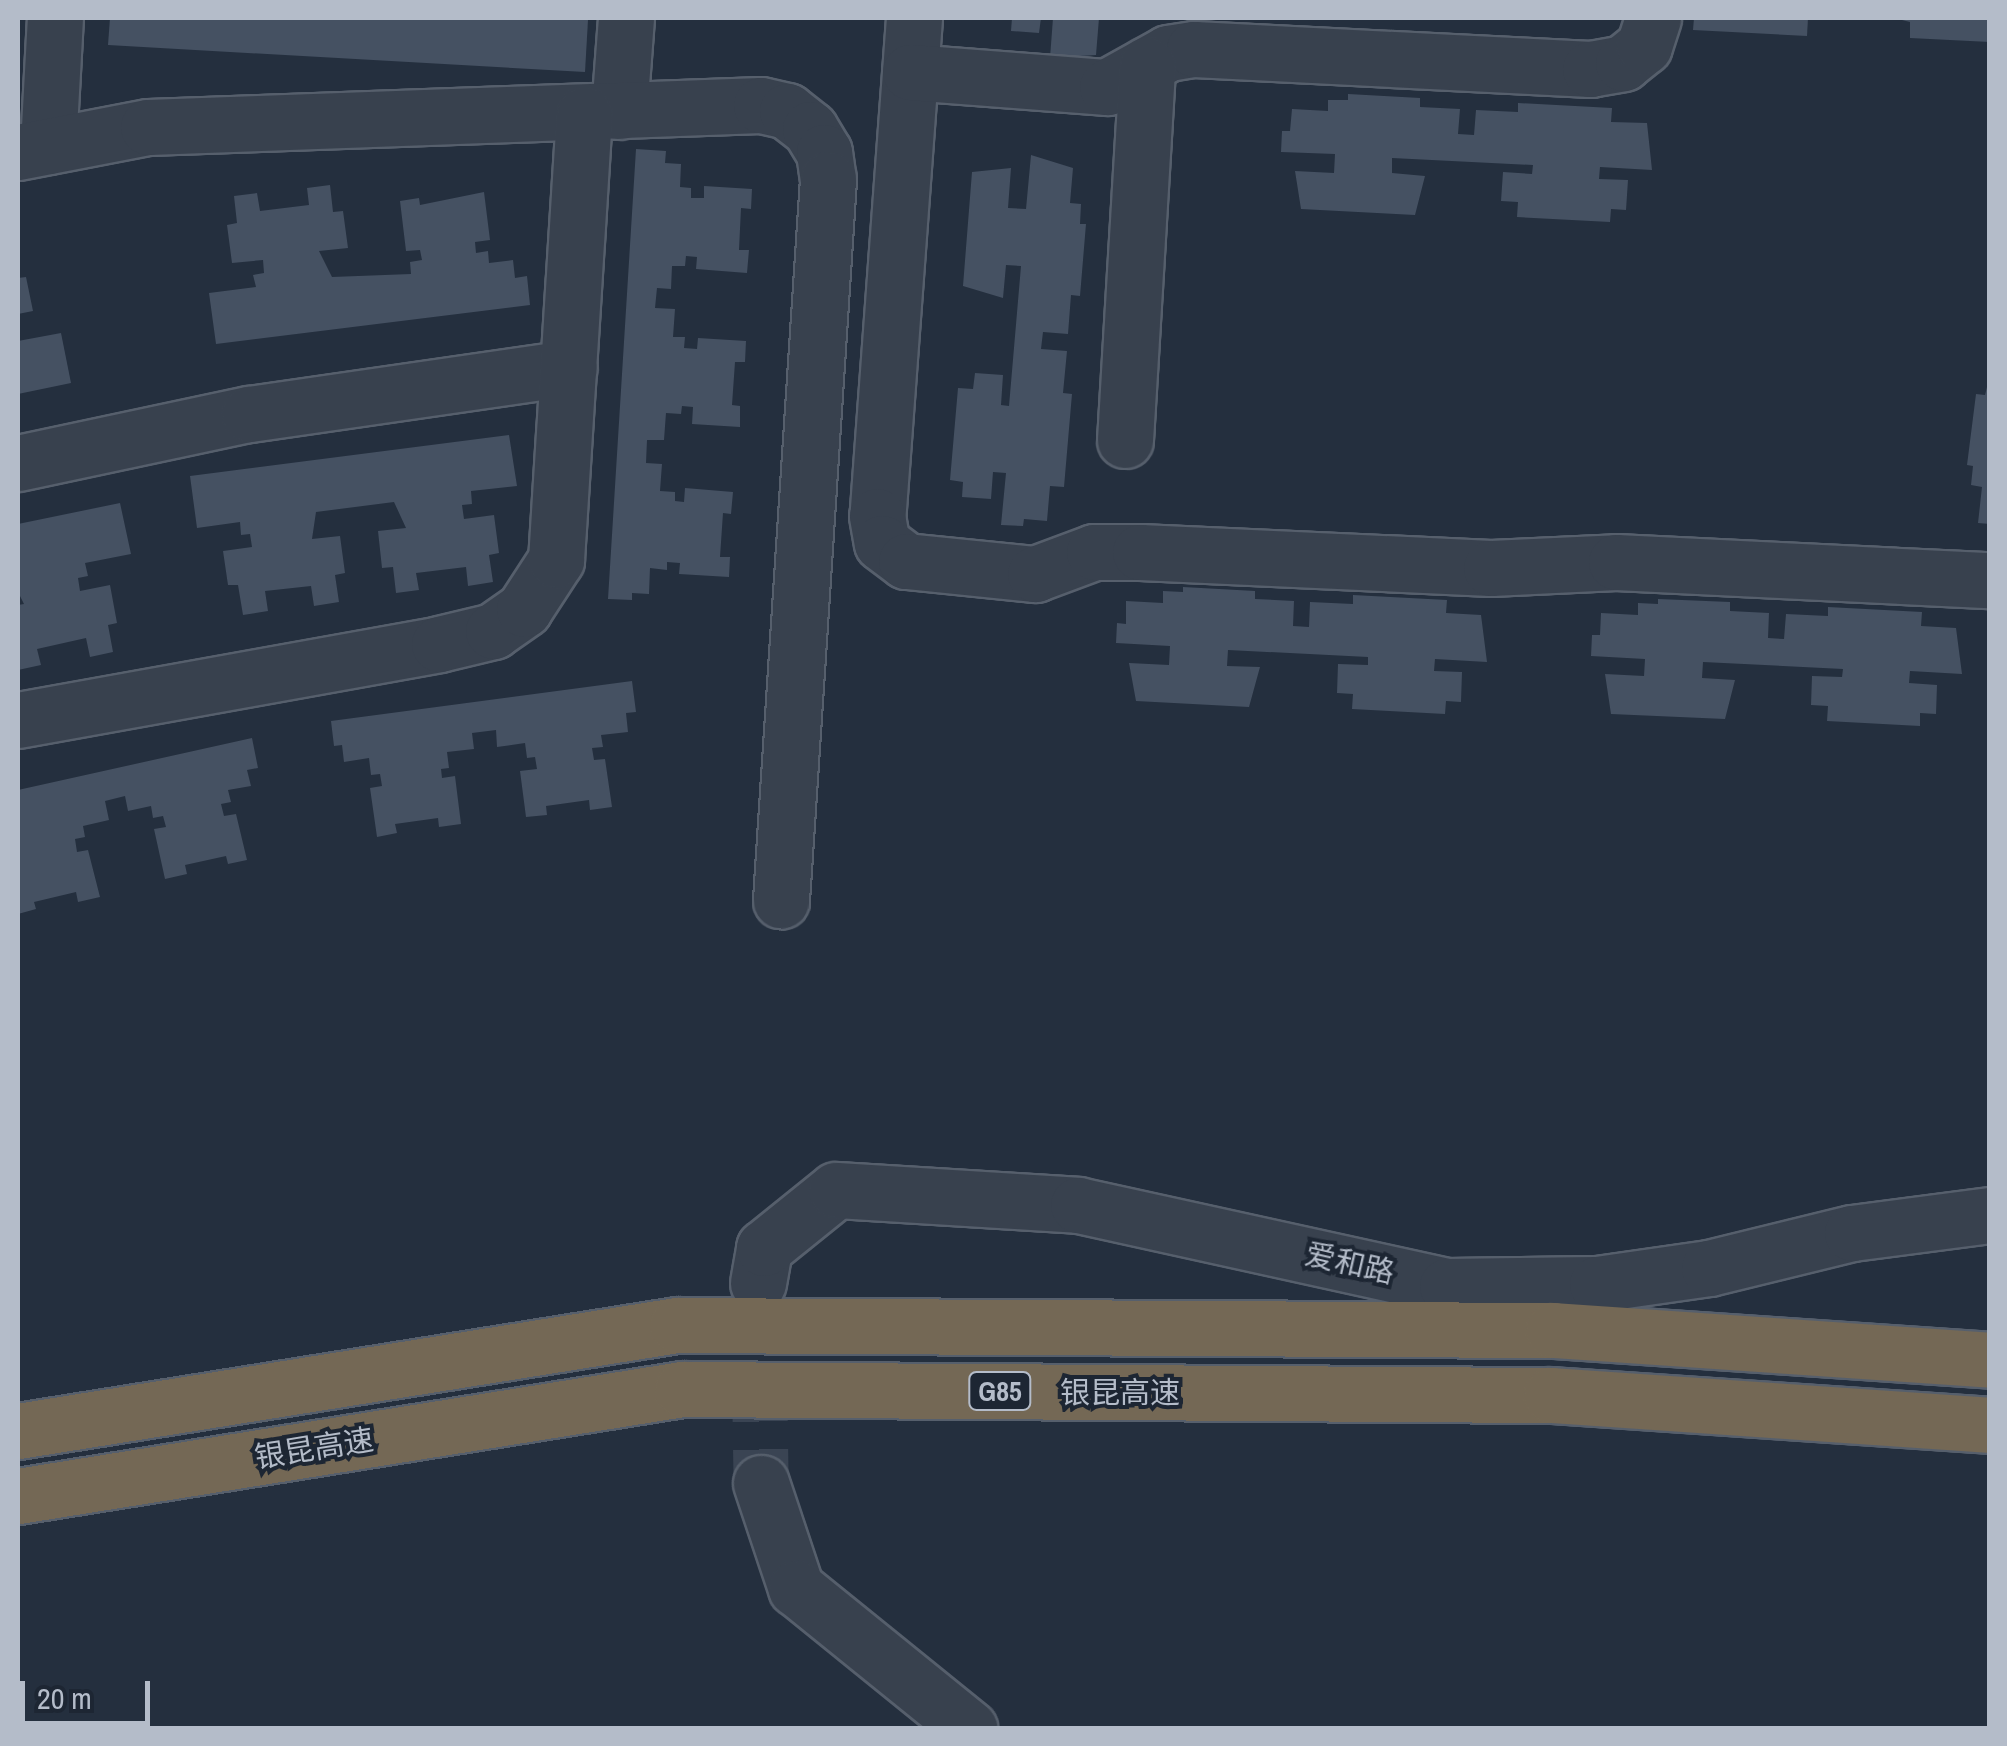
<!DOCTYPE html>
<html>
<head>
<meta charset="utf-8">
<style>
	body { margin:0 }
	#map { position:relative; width:2007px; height:1746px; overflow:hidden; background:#242f3e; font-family:"Archivo Narrow","Noto Sans SC",sans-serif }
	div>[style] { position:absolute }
	.building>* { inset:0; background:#455162 }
	.minor-tunnel>* { height:55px; margin-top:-27.5px; transform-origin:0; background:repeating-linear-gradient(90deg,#3a4453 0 55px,transparent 0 83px) }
	.roads { filter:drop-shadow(2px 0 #565f6c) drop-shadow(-2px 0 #565f6c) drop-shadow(0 2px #565f6c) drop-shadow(0 -2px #565f6c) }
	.minor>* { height:55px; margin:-27.5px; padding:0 27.5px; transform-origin:27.5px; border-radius:27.5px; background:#38414e }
	.highway>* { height:55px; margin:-27.5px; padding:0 27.5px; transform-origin:27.5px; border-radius:27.5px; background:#746855 }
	span { translate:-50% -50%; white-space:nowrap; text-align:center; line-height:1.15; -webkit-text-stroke:8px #1d2633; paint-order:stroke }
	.shield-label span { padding:2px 8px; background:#1d2633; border:2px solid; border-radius:8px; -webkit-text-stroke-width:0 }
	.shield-label { font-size:28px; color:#b4bcc9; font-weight:700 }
	.street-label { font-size:30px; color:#b4bcc9 }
	.frame { position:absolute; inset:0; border:20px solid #b4bcc9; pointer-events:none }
	.scale { position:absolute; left:20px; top:1681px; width:130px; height:45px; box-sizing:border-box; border:5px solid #b4bcc9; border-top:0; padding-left:12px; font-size:30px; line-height:35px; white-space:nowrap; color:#b4bcc9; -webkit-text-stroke:8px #1d2633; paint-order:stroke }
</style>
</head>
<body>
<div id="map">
	<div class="building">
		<div style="clip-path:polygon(110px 18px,588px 20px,585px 72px,108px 45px)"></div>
		<div style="clip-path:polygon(1012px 18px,1041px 18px,1039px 33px,1011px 31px)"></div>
		<div style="clip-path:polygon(1053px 18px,1099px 18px,1096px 55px,1050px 58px)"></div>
		<div style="clip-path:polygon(1694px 18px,1808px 18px,1807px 36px,1693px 30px)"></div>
		<div style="clip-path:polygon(1894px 18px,1990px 18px,1990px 42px,1910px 38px,1910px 22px)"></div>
		<div style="clip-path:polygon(1348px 94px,1420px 98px,1420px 107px,1460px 109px,1458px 134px,1474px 135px,1476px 110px,1518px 112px,1518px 103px,1612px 108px,1611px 122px,1647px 123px,1652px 170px,1600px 167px,1599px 179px,1628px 180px,1626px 210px,1611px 209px,1610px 222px,1517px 217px,1518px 202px,1501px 201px,1503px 172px,1532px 174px,1533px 165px,1392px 158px,1392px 173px,1425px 176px,1415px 215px,1301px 209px,1295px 171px,1334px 173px,1335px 154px,1281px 152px,1282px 131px,1290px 131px,1292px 109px,1328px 111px,1328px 100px,1348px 100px)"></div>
		<div style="clip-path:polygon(636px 149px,666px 151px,665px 163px,681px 164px,680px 187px,691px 188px,691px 198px,704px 198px,704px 186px,752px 189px,751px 209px,741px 208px,739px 250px,749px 250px,747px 273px,696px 269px,697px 257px,686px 256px,685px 266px,672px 266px,671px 289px,657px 288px,655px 308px,675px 309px,673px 337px,685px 337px,684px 348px,697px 349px,698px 338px,746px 341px,745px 362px,735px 362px,732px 405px,740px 406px,740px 427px,692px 424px,693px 407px,682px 406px,681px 414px,666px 413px,664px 440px,647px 440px,646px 463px,662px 464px,660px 491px,675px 492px,675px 501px,684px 502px,685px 488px,733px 492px,731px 514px,723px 513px,720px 557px,730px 557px,729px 577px,679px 574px,680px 563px,667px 562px,667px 570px,650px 568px,649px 594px,632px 593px,632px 600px,608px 599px)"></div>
		<div style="clip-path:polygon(1031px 155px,1073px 168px,1070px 203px,1081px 204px,1080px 224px,1086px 224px,1080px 296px,1071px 295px,1068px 334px,1043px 332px,1041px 349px,1067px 351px,1063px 393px,1072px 394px,1064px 487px,1050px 486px,1047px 521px,1024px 519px,1023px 526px,1001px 525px,1006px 473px,993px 472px,991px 499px,962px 497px,963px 482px,950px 480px,958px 388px,973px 389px,975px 373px,1003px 375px,1001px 405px,1009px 406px,1021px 266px,1006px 265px,1003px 298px,963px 286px,972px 172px,1011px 168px,1008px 208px,1026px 209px)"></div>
		<div style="clip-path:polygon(330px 185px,333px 212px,343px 211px,348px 248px,319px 251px,332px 277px,411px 274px,410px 262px,422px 260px,420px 250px,406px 251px,400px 201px,419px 198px,420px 205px,484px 192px,490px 240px,475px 242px,476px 253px,488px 251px,489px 263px,513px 260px,515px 278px,527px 276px,530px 305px,216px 344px,209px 293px,256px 287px,253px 275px,264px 273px,263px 260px,232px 263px,227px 225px,237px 223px,234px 196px,257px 193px,260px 211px,309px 205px,307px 188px)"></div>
		<div style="clip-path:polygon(26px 277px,33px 311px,18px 314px,18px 278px)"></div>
		<div style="clip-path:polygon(61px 333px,71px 383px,18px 394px,18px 341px)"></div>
		<div style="clip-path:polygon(1990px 375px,1990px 524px,1978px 523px,1982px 487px,1971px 485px,1973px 466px,1967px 465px,1976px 394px,1985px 395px)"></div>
		<div style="clip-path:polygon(509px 435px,517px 486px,471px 491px,472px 504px,462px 505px,464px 519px,494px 515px,499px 553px,489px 555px,493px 582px,468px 586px,466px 567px,416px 573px,419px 590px,396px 593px,393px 567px,382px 568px,378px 531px,406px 528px,394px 502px,316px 512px,312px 539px,340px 536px,345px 573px,335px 575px,339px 602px,314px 606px,311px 586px,265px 591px,268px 611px,243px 615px,238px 585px,228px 585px,223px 551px,252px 547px,250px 534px,241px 535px,240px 522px,197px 528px,190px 476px)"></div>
		<div style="clip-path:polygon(120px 503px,131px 554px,85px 563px,88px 576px,78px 578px,80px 591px,110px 585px,117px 623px,108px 625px,113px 652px,90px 657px,86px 638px,37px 649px,41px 665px,18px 670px,18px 605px,24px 604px,18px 592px,18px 524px)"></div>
		<div style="clip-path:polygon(1183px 587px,1255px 591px,1255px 599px,1294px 601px,1293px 626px,1309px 627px,1310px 602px,1353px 604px,1353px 595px,1447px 600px,1446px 613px,1481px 615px,1487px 662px,1435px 659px,1434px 671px,1462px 672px,1461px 702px,1446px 701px,1445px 714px,1352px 709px,1353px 694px,1337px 693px,1338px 664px,1368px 665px,1368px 657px,1228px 650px,1227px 666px,1260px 667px,1249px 707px,1136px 701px,1129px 663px,1169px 665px,1170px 646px,1116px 643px,1117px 623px,1126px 624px,1126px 601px,1163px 603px,1163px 591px,1183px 592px)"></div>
		<div style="clip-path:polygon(1658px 599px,1730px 602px,1730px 611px,1769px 613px,1768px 638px,1784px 639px,1786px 614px,1828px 616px,1828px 607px,1922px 612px,1921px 626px,1956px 628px,1962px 674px,1910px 671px,1909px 683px,1937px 685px,1936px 714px,1920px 713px,1920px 726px,1827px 721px,1828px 706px,1811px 705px,1812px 676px,1842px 677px,1843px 669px,1703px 662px,1702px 678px,1735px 680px,1725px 719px,1611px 714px,1605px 674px,1644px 676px,1645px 659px,1591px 656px,1592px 635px,1600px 635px,1601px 613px,1638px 615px,1638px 603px,1658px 604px)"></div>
		<div style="clip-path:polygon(632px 681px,636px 712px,626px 713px,628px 732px,601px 735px,603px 747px,592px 748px,594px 760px,605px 759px,612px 807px,590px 810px,589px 800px,546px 806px,547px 815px,526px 817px,520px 771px,537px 769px,535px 757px,527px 758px,525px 743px,497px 747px,496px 730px,472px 733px,474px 749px,447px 752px,449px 768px,441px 769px,442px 778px,455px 776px,461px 824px,439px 827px,438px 818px,395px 824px,397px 833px,377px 837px,370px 788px,382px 786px,380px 774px,371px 775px,369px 758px,344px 762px,342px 745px,334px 746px,331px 721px)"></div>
		<div style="clip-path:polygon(252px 738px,258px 768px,247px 770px,251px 786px,228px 790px,231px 802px,221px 804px,224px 816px,236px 814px,247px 860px,228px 864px,226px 856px,185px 865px,187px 874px,165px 879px,154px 829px,166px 827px,163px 816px,153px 818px,151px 806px,128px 811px,125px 796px,105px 801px,109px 820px,83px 826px,85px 837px,75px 839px,77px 852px,88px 850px,100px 897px,78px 902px,76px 892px,34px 902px,36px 909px,18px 914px,18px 790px)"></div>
	</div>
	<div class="minor-tunnel">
		<div style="left:758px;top:1283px;width:200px;rotate:89.1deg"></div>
	</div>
	<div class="roads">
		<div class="minor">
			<div style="left:914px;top:18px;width:499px;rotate:94.2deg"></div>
			<div style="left:877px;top:516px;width:27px;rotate:80deg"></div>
			<div style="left:882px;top:543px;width:30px;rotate:37deg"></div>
			<div style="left:906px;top:561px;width:130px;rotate:5.8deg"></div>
			<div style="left:1035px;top:574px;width:63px;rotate:-20.4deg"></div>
			<div style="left:1094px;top:552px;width:46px"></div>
			<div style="left:1140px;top:552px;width:351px;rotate:2.6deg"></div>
			<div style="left:1491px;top:568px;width:125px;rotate:-2.7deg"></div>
			<div style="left:1616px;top:562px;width:374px;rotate:2.8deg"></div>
			<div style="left:910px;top:72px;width:198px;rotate:4.4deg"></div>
			<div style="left:1107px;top:87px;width:70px;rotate:-29.1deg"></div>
			<div style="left:1168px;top:53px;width:26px;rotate:-9deg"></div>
			<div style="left:1194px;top:49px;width:397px;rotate:2.9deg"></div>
			<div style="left:1590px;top:69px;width:34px;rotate:-10deg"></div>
			<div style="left:1623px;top:63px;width:27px;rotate:-39deg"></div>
			<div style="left:1644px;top:46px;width:29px;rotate:-72deg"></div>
			<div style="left:619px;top:111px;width:93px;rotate:-85.7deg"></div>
			<div style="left:48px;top:146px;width:128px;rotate:-86.9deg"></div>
			<div style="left:18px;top:152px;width:132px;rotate:-10.9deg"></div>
			<div style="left:148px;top:127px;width:613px;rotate:-2.06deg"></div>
			<div style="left:761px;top:105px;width:27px;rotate:13deg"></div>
			<div style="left:787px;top:111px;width:29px;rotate:38deg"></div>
			<div style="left:810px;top:129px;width:27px;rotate:59deg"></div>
			<div style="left:824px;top:152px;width:27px;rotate:82deg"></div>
			<div style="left:828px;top:179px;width:723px;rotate:93.73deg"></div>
			<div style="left:1125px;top:440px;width:376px;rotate:-86.6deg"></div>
			<div style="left:18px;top:463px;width:236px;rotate:-12deg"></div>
			<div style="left:249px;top:414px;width:323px;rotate:-8.2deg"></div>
			<div style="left:18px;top:720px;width:428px;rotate:-10.2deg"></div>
			<div style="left:439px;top:644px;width:56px;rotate:-13.5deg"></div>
			<div style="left:493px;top:631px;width:38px;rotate:-35deg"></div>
			<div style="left:524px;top:609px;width:59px;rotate:-56.9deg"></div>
			<div style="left:556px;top:560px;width:447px;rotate:-86.4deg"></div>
			<div style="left:758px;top:1283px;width:36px;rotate:-80deg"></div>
			<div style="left:764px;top:1248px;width:92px;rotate:-38.9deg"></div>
			<div style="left:836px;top:1190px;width:242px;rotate:3.5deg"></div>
			<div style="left:1078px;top:1205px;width:378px;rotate:12.4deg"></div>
			<div style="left:1447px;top:1286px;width:150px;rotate:-0.8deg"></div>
			<div style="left:1597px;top:1284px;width:113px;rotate:-8.1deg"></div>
			<div style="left:1709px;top:1268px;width:147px;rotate:-13.8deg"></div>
			<div style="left:1852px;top:1233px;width:139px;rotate:-7.4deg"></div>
			<div style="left:761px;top:1483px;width:111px;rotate:71.6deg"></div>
			<div style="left:796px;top:1588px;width:223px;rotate:39deg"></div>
		</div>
		<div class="highway">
			<div style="left:18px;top:1431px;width:667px;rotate:-9.14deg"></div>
			<div style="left:677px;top:1325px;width:876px;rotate:0.33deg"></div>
			<div style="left:1553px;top:1330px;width:438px;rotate:3.9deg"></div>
			<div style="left:18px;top:1496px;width:673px;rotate:-9.15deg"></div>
			<div style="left:682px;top:1389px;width:869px;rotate:0.4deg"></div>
			<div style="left:1551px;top:1395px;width:440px;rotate:3.9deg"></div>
		</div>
	</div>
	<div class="shield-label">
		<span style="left:1000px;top:1391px">G85</span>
	</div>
	<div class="street-label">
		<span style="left:1350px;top:1263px;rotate:13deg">爱和路</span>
		<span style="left:1120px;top:1392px">银昆高速</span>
		<span style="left:314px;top:1448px;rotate:-9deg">银昆高速</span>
	</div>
	<div class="frame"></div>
	<div class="scale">20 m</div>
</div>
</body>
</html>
